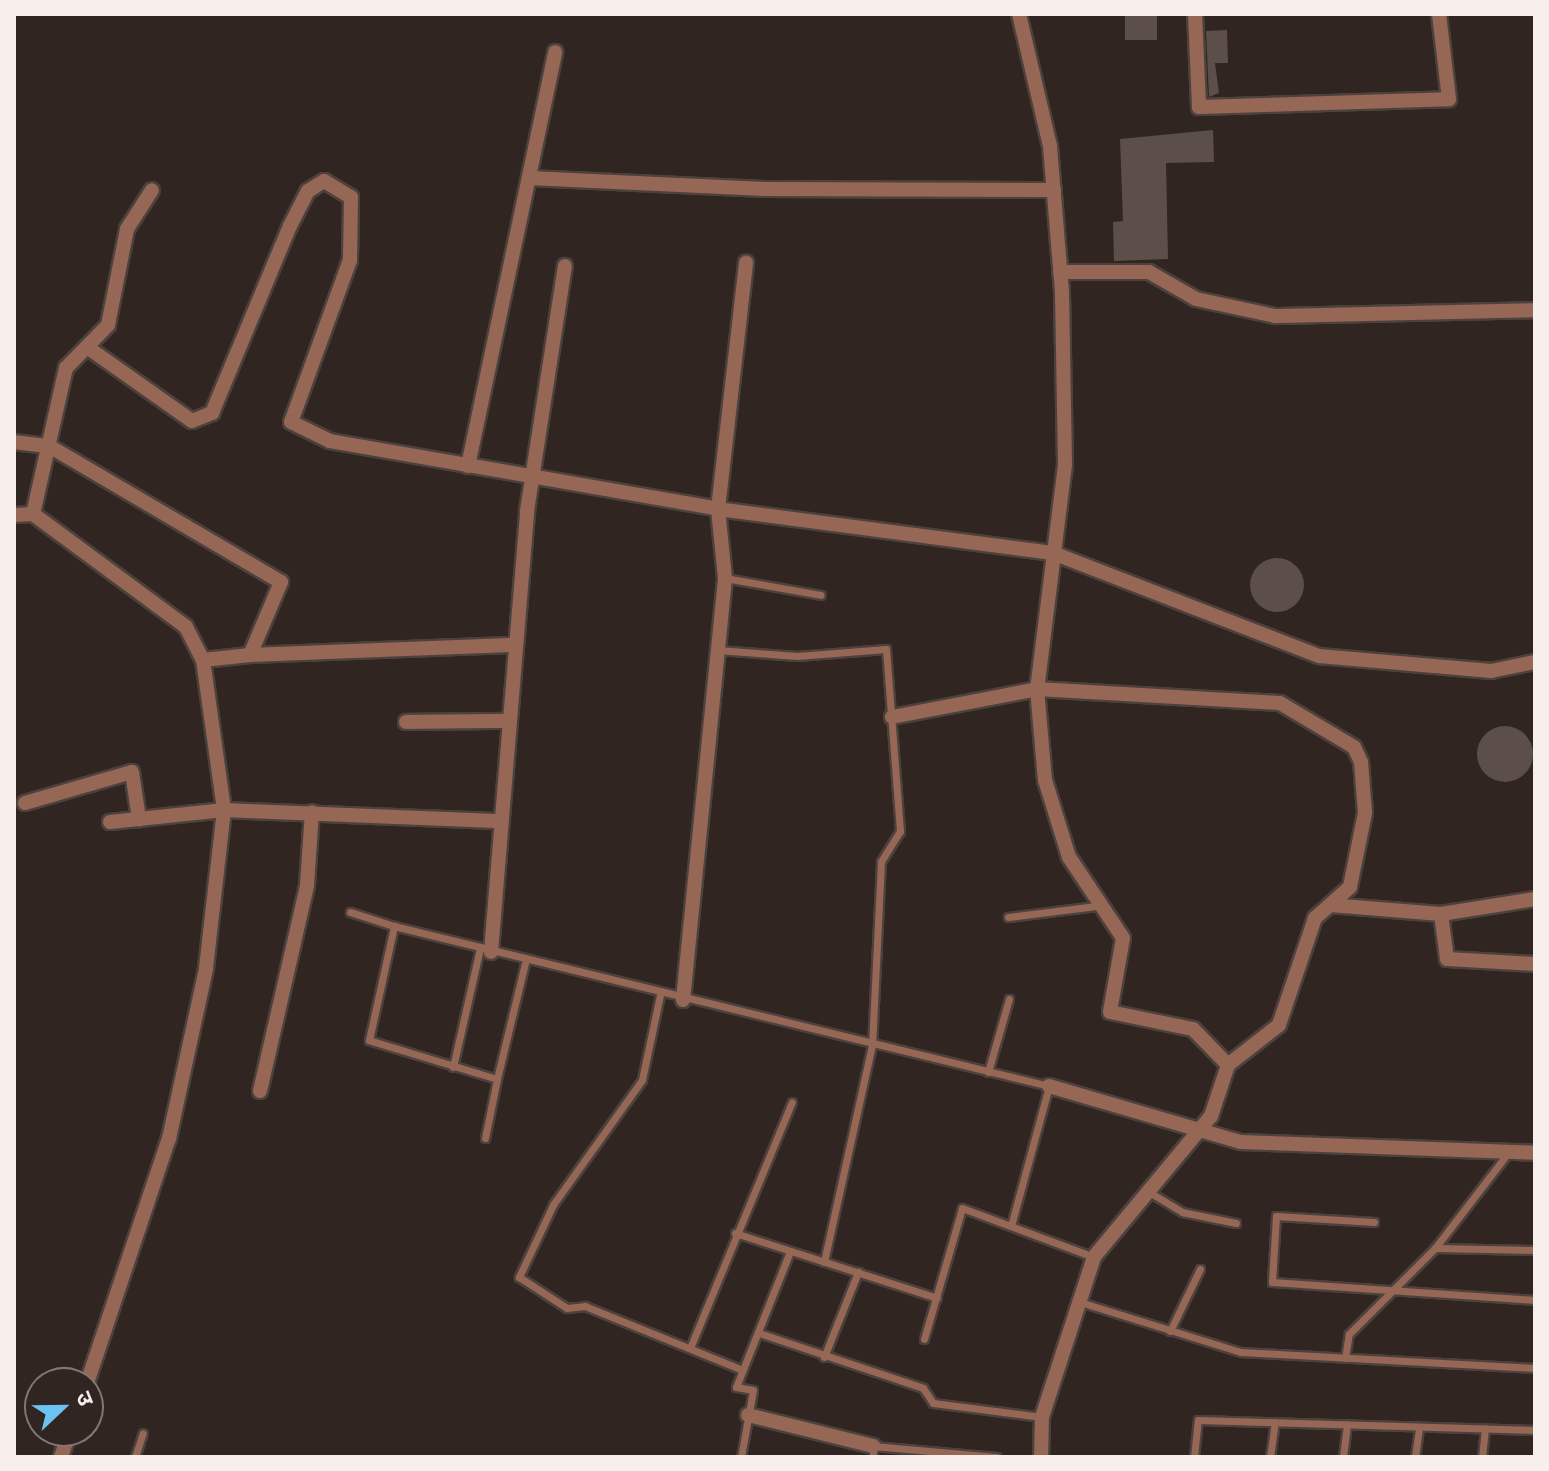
<!DOCTYPE html>
<html>
<head>
<meta charset="utf-8">
<style>
	body { margin:0 }
	#map { position:relative; width:1549px; height:1471px; overflow:hidden; background:#302521; font-family:Arial,"Noto Sans Devanagari",sans-serif }
	div>[style] { position:absolute }
	.building>* { inset:0; background:#5c4f4a; transform-origin:0 0 }
	.round { border-radius:50% }
	.roads { filter:drop-shadow(2px 0 #4c413d) drop-shadow(-2px 0 #4c413d) drop-shadow(0 2px #4c413d) drop-shadow(0 -2px #4c413d) }
	.lane>* { height:7px; margin:-3.5px; padding:0 3.5px; transform-origin:3.5px; border-radius:3.5px; background:#966755 }
	.street>* { height:14px; margin:-7px; padding:0 7px; transform-origin:7px; border-radius:7px; background:#966755 }
	span { translate:-50% -50%; white-space:nowrap; text-align:center; line-height:1.15; -webkit-text-stroke:6px #302521; paint-order:stroke }
	.frame { position:absolute; inset:0; border:16px solid #f7efec; pointer-events:none }
	.north { position:absolute; left:24px; top:1367px; width:80px; height:80px; box-sizing:border-box; background:#302521; border:2px solid #807672; border-radius:50%; rotate:68deg; font-size:22px; font-weight:700; line-height:32px; text-align:center; color:#f7efec }
	.north::after { content:''; display:block; margin:auto; width:28px; height:36px; background:#6ac3f1; clip-path:polygon(50% 0,100% 100%,50% 72%,0 100%) }
</style>
</head>
<body>
<div id="map">
	<div class="building">
		<div style="left:1125px;top:14px;width:32px;height:26px"></div>
		<div style="clip-path:polygon(1227px 30px,1228px 63px,1215px 63px,1219px 93px,1209px 97px,1206px 31px)"></div>
		<div style="clip-path:polygon(1213px 130px,1214px 162px,1166px 163px,1168px 259px,1114px 261px,1113px 222px,1123px 221px,1120px 139px)"></div>
		<div class="round" style="left:1250px;top:558px;width:54px;height:54px"></div>
		<div class="round" style="left:1477px;top:726px;width:56px;height:56px"></div>
	</div>
	<div class="roads">
		<div class="lane">
			<div style="left:725px;top:578px;width:97px;rotate:10deg"></div>
			<div style="left:718px;top:650px;width:79px;rotate:4.3deg"></div>
			<div style="left:797px;top:656px;width:89px;rotate:-4.5deg"></div>
			<div style="left:886px;top:649px;width:183px;rotate:85.6deg"></div>
			<div style="left:900px;top:831px;width:36px;rotate:122deg"></div>
			<div style="left:881px;top:862px;width:183px;rotate:92.8deg"></div>
			<div style="left:872px;top:1045px;width:222px;rotate:102.5deg"></div>
			<div style="left:350px;top:912px;width:46px;rotate:17.7deg"></div>
			<div style="left:1008px;top:917px;width:89px;rotate:-7.1deg"></div>
			<div style="left:525px;top:963px;width:119px;rotate:103.6deg"></div>
			<div style="left:497px;top:1079px;width:134px;rotate:-163.1deg"></div>
			<div style="left:369px;top:1040px;width:117px;rotate:-77.6deg"></div>
			<div style="left:394px;top:926px;width:674px;rotate:13.73deg"></div>
			<div style="left:1049px;top:1086px;width:145px;rotate:105.2deg"></div>
			<div style="left:660px;top:995px;width:87px;rotate:102deg"></div>
			<div style="left:642px;top:1080px;width:153px;rotate:125.5deg"></div>
			<div style="left:553px;top:1205px;width:80px;rotate:115.3deg"></div>
			<div style="left:519px;top:1277px;width:57px;rotate:32.9deg"></div>
			<div style="left:567px;top:1308px;width:18px;rotate:-6deg"></div>
			<div style="left:585px;top:1306px;width:170px;rotate:22.1deg"></div>
			<div style="left:453px;top:1067px;width:122px;rotate:-77.2deg"></div>
			<div style="left:988px;top:1072px;width:76px;rotate:-74deg"></div>
			<div style="left:485px;top:1138px;width:60px;rotate:-78.5deg"></div>
			<div style="left:1149px;top:1192px;width:39px;rotate:31deg"></div>
			<div style="left:1182px;top:1212px;width:55px;rotate:11.5deg"></div>
			<div style="left:1374px;top:1222px;width:98px;rotate:-176.5deg"></div>
			<div style="left:1276px;top:1216px;width:66px;rotate:93.5deg"></div>
			<div style="left:1272px;top:1282px;width:264px;rotate:3.9deg"></div>
			<div style="left:735px;top:1233px;width:212px;rotate:17.8deg"></div>
			<div style="left:1435px;top:1248px;width:100px;rotate:1.1deg"></div>
			<div style="left:1080px;top:1302px;width:169px;rotate:17.3deg"></div>
			<div style="left:1241px;top:1352px;width:294px;rotate:3.1deg"></div>
			<div style="left:1170px;top:1331px;width:69px;rotate:-64.2deg"></div>
			<div style="left:759px;top:1333px;width:173px;rotate:18.5deg"></div>
			<div style="left:923px;top:1388px;width:18px;rotate:56deg"></div>
			<div style="left:933px;top:1403px;width:110px;rotate:7.3deg"></div>
			<div style="left:924px;top:1339px;width:136px;rotate:-73.8deg"></div>
			<div style="left:962px;top:1208px;width:141px;rotate:20.4deg"></div>
			<div style="left:690px;top:1348px;width:266px;rotate:-67.5deg"></div>
			<div style="left:824px;top:1357px;width:92px;rotate:-68.2deg"></div>
			<div style="left:1345px;top:1358px;width:24px;rotate:-81deg"></div>
			<div style="left:1349px;top:1334px;width:122px;rotate:-45deg"></div>
			<div style="left:1435px;top:1248px;width:120px;rotate:-52.5deg"></div>
			<div style="left:135px;top:1457px;width:25px;rotate:-72deg"></div>
			<div style="left:741px;top:1457px;width:68px;rotate:-79.8deg"></div>
			<div style="left:753px;top:1390px;width:17px;rotate:-170deg"></div>
			<div style="left:736px;top:1387px;width:146px;rotate:-68.3deg"></div>
			<div style="left:873px;top:1457px;width:11px;rotate:-90deg"></div>
			<div style="left:873px;top:1446px;width:124px;rotate:5.1deg"></div>
			<div style="left:1194px;top:1457px;width:37px;rotate:-84deg"></div>
			<div style="left:1198px;top:1420px;width:337px;rotate:1.7deg"></div>
			<div style="left:1270px;top:1457px;width:35px;rotate:-82deg"></div>
			<div style="left:1343px;top:1457px;width:33px;rotate:-83deg"></div>
			<div style="left:1415px;top:1457px;width:30px;rotate:-82deg"></div>
			<div style="left:1482px;top:1457px;width:29px;rotate:-84deg"></div>
		</div>
		<div class="street">
			<div style="left:1019px;top:14px;width:136px;rotate:76.8deg"></div>
			<div style="left:1050px;top:146px;width:147px;rotate:85.3deg"></div>
			<div style="left:1062px;top:293px;width:172px;rotate:89deg"></div>
			<div style="left:1065px;top:465px;width:226px;rotate:97.1deg"></div>
			<div style="left:1037px;top:689px;width:91px;rotate:85deg"></div>
			<div style="left:1045px;top:780px;width:81px;rotate:72.7deg"></div>
			<div style="left:1069px;top:857px;width:97px;rotate:56.3deg"></div>
			<div style="left:1123px;top:938px;width:75px;rotate:100deg"></div>
			<div style="left:1110px;top:1012px;width:85px;rotate:11.6deg"></div>
			<div style="left:1193px;top:1029px;width:50px;rotate:45.8deg"></div>
			<div style="left:1195px;top:14px;width:93px;rotate:87.5deg"></div>
			<div style="left:1199px;top:107px;width:250px;rotate:-1.8deg"></div>
			<div style="left:1449px;top:99px;width:86px;rotate:-96.7deg"></div>
			<div style="left:529px;top:178px;width:236px;rotate:2.7deg"></div>
			<div style="left:765px;top:189px;width:289px;rotate:0.2deg"></div>
			<div style="left:1060px;top:272px;width:89px"></div>
			<div style="left:1149px;top:272px;width:54px;rotate:29.9deg"></div>
			<div style="left:1196px;top:299px;width:81px;rotate:12.1deg"></div>
			<div style="left:1275px;top:316px;width:260px;rotate:-1.3deg"></div>
			<div style="left:87px;top:347px;width:128px;rotate:35.2deg"></div>
			<div style="left:192px;top:421px;width:22px;rotate:-22deg"></div>
			<div style="left:212px;top:413px;width:203px;rotate:-67.4deg"></div>
			<div style="left:290px;top:226px;width:39px;rotate:-63deg"></div>
			<div style="left:308px;top:191px;width:19px;rotate:-32deg"></div>
			<div style="left:324px;top:181px;width:31px;rotate:31deg"></div>
			<div style="left:351px;top:197px;width:63px;rotate:90.9deg"></div>
			<div style="left:350px;top:260px;width:172px;rotate:110deg"></div>
			<div style="left:291px;top:422px;width:43px;rotate:26deg"></div>
			<div style="left:330px;top:441px;width:394px;rotate:9.9deg"></div>
			<div style="left:718px;top:509px;width:338px;rotate:7.5deg"></div>
			<div style="left:1053px;top:553px;width:285px;rotate:21.2deg"></div>
			<div style="left:1319px;top:656px;width:173px;rotate:5deg"></div>
			<div style="left:1491px;top:671px;width:45px;rotate:-11.6deg"></div>
			<div style="left:14px;top:442px;width:35px;rotate:7deg"></div>
			<div style="left:49px;top:446px;width:269px;rotate:30.4deg"></div>
			<div style="left:281px;top:582px;width:79px;rotate:113deg"></div>
			<div style="left:250px;top:655px;width:47px;rotate:173.9deg"></div>
			<div style="left:468px;top:466px;width:423px;rotate:-78.1deg"></div>
			<div style="left:33px;top:514px;width:190px;rotate:36.4deg"></div>
			<div style="left:186px;top:627px;width:37px;rotate:63deg"></div>
			<div style="left:203px;top:660px;width:151px;rotate:82deg"></div>
			<div style="left:224px;top:810px;width:160px;rotate:96.5deg"></div>
			<div style="left:206px;top:969px;width:173px;rotate:102.3deg"></div>
			<div style="left:169px;top:1138px;width:258px;rotate:108.5deg"></div>
			<div style="left:14px;top:515px;width:19px;rotate:-3deg"></div>
			<div style="left:33px;top:514px;width:150px;rotate:-77.3deg"></div>
			<div style="left:66px;top:368px;width:60px;rotate:-45.7deg"></div>
			<div style="left:108px;top:325px;width:98px;rotate:-78.8deg"></div>
			<div style="left:127px;top:229px;width:46px;rotate:-57.3deg"></div>
			<div style="left:250px;top:655px;width:266px;rotate:-2.2deg"></div>
			<div style="left:892px;top:717px;width:148px;rotate:-10.9deg"></div>
			<div style="left:1037px;top:689px;width:243px;rotate:3.3deg"></div>
			<div style="left:1280px;top:703px;width:86px;rotate:30.7deg"></div>
			<div style="left:1354px;top:747px;width:17px;rotate:65deg"></div>
			<div style="left:1361px;top:762px;width:51px;rotate:85.5deg"></div>
			<div style="left:1365px;top:813px;width:76px;rotate:101.5deg"></div>
			<div style="left:1350px;top:887px;width:47px;rotate:138.5deg"></div>
			<div style="left:1315px;top:918px;width:113px;rotate:108.6deg"></div>
			<div style="left:1279px;top:1025px;width:65px;rotate:141.9deg"></div>
			<div style="left:1228px;top:1065px;width:54px;rotate:108.4deg"></div>
			<div style="left:1211px;top:1116px;width:183px;rotate:129.7deg"></div>
			<div style="left:1094px;top:1257px;width:168px;rotate:108deg"></div>
			<div style="left:1042px;top:1417px;width:40px;rotate:91.4deg"></div>
			<div style="left:406px;top:722px;width:104px;rotate:-0.6deg"></div>
			<div style="left:25px;top:803px;width:111px;rotate:-16.2deg"></div>
			<div style="left:132px;top:772px;width:48px;rotate:81.5deg"></div>
			<div style="left:110px;top:822px;width:115px;rotate:-6deg"></div>
			<div style="left:224px;top:810px;width:277px;rotate:2.3deg"></div>
			<div style="left:1330px;top:905px;width:111px;rotate:4.6deg"></div>
			<div style="left:1441px;top:914px;width:95px;rotate:-9.1deg"></div>
			<div style="left:1441px;top:914px;width:45px;rotate:82.4deg"></div>
			<div style="left:1447px;top:959px;width:88px;rotate:3.3deg"></div>
			<div style="left:491px;top:952px;width:442px;rotate:-85.3deg"></div>
			<div style="left:527px;top:511px;width:248px;rotate:-81.2deg"></div>
			<div style="left:683px;top:1000px;width:424px;rotate:-84.3deg"></div>
			<div style="left:725px;top:578px;width:69px;rotate:-95.8deg"></div>
			<div style="left:718px;top:509px;width:248px;rotate:-83.5deg"></div>
			<div style="left:1049px;top:1086px;width:200px;rotate:16.3deg"></div>
			<div style="left:1241px;top:1142px;width:294px;rotate:2.1deg"></div>
			<div style="left:260px;top:1091px;width:211px;rotate:-77.1deg"></div>
			<div style="left:307px;top:885px;width:73px;rotate:-86.1deg"></div>
			<div style="left:748px;top:1415px;width:129px;rotate:13.9deg"></div>
			<div style="left:61px;top:1457px;width:28px;rotate:-71deg"></div>
		</div>
	</div>
	<div class="frame"></div>
	<div class="north">उ</div>
</div>
</body>
</html>
